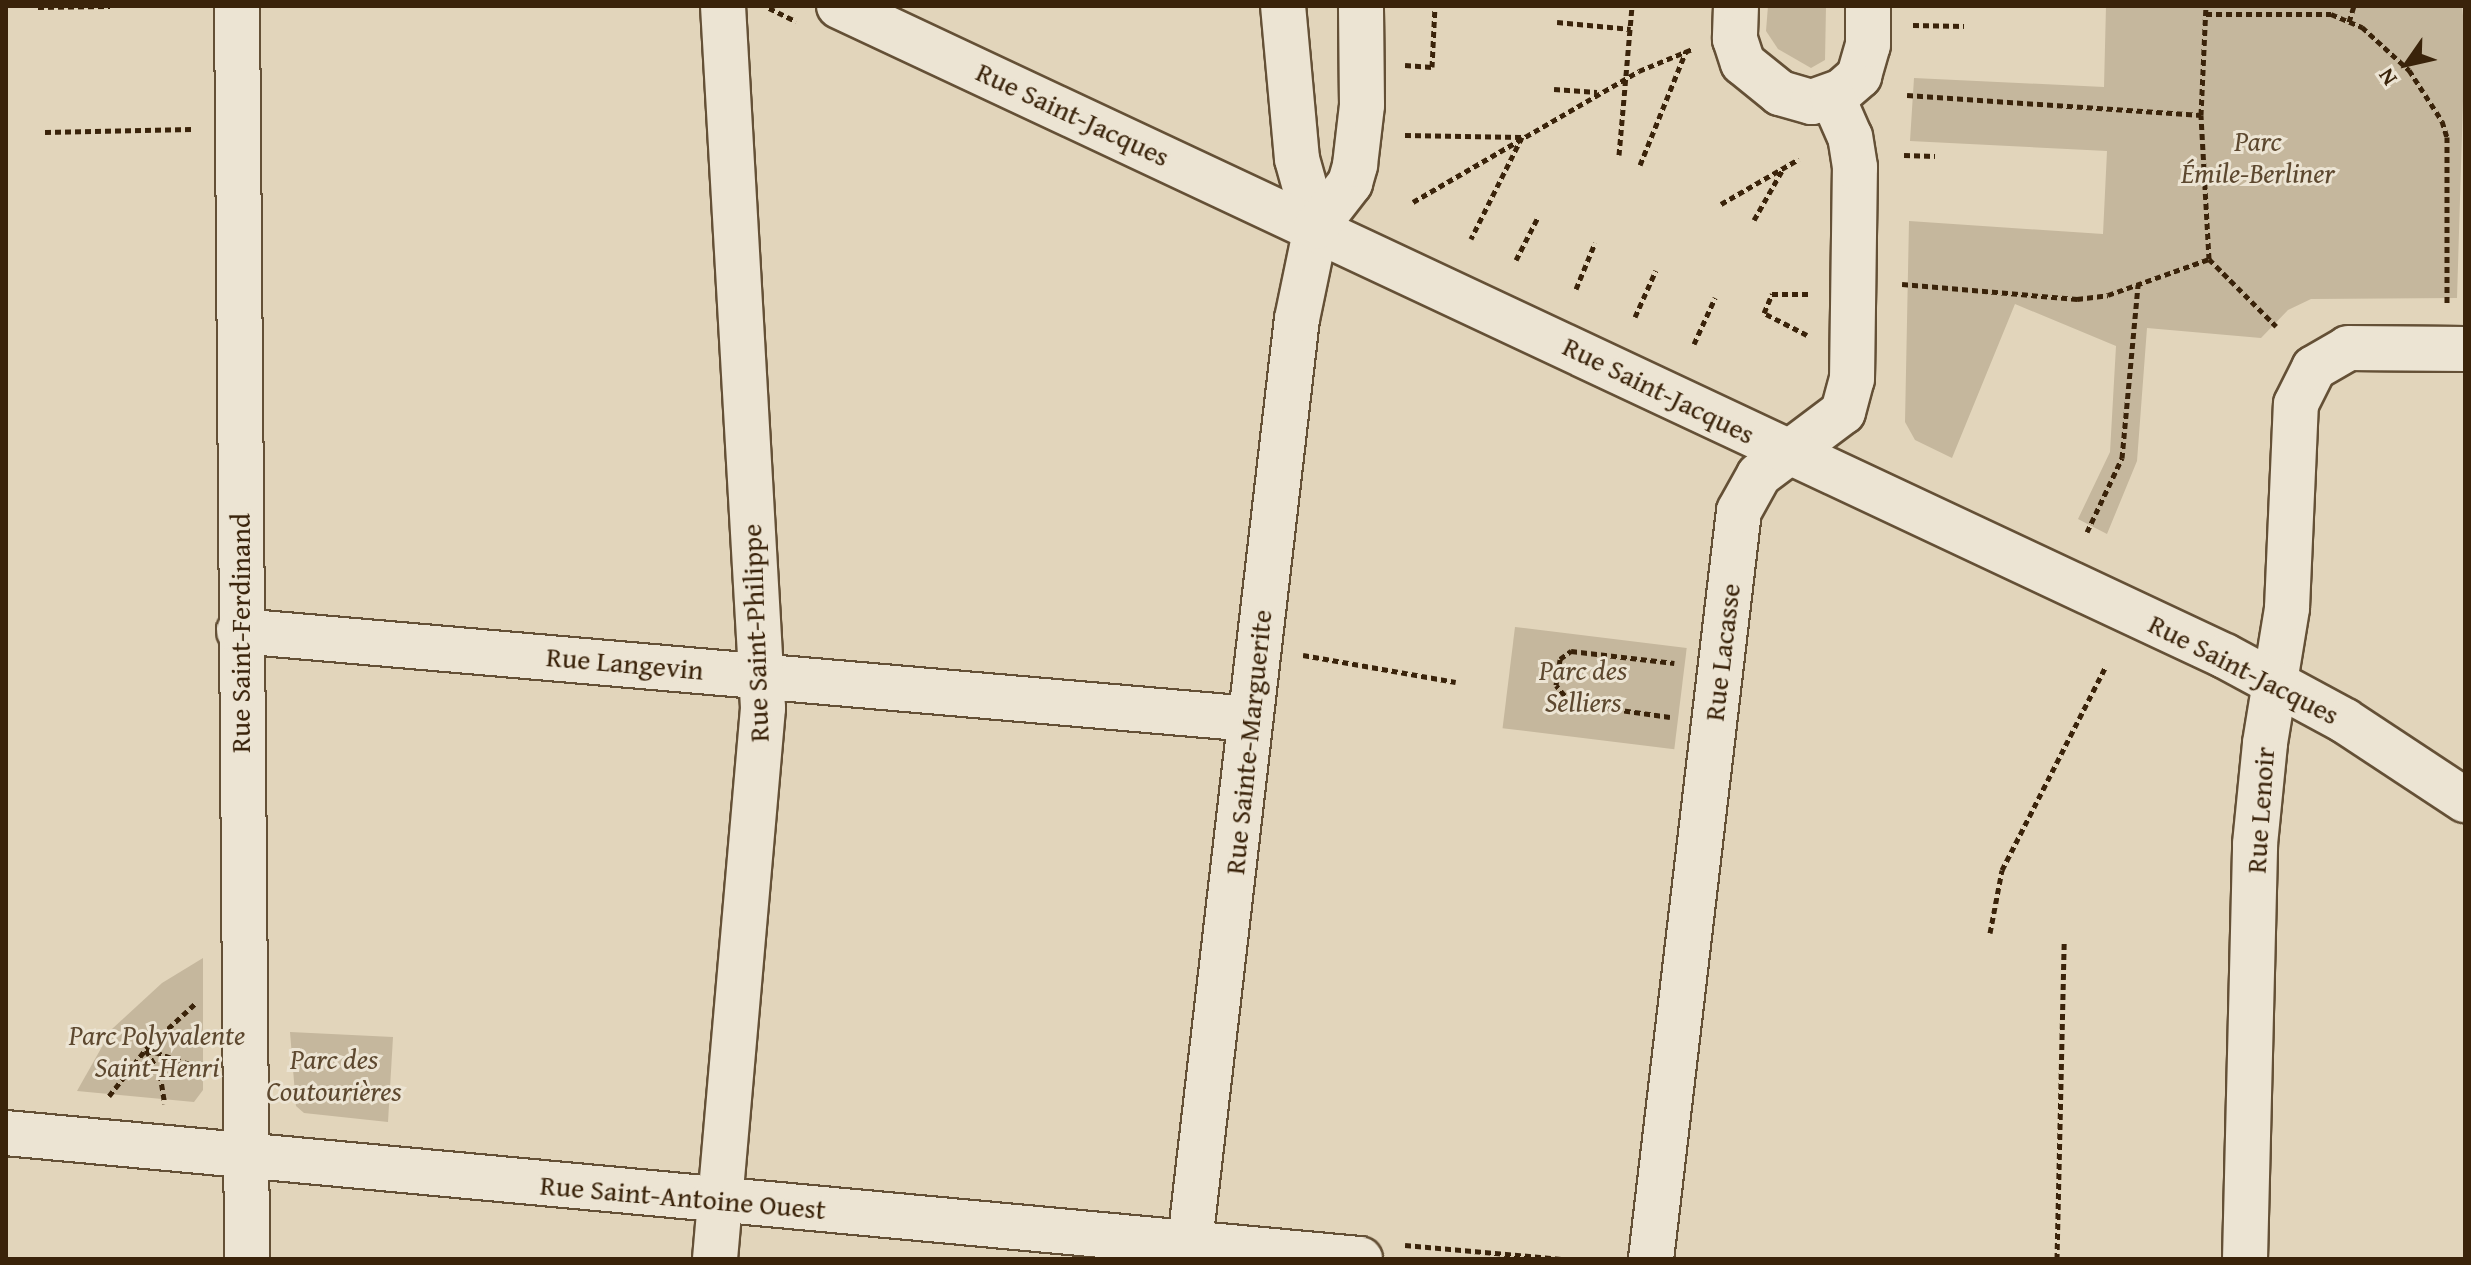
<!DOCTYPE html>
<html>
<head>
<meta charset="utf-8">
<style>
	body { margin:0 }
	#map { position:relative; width:2471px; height:1265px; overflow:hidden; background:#e2d5bb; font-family:"Gentium Book Plus",serif }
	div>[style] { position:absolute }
	.green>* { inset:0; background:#c5b79d; transform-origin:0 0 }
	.path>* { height:5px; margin-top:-2.5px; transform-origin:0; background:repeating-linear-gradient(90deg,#3a230a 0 6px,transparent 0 10px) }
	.roads { filter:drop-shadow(2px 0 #645036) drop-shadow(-2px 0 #645036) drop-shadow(0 2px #645036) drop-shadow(0 -2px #645036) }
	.street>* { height:44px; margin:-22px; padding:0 22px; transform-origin:22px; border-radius:22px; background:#ece4d3 }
	.secondary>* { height:44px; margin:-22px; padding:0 22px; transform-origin:22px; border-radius:22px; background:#ece4d3 }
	span { translate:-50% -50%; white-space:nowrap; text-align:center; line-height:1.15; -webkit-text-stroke:6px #ece4d3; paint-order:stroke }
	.street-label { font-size:28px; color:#3a230a }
	.park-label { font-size:28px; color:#5d482f; font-style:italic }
	.frame { position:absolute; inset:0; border:8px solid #3a230a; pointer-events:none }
	.north { position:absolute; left:2367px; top:24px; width:80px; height:80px; -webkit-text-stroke:6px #ece4d3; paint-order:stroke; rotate:236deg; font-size:22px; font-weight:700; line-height:32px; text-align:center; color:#3a230a }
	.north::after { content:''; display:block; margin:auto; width:28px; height:36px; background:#3a230a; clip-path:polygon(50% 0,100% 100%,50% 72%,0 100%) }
</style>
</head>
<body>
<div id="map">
	<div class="green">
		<div style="clip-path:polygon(1768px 6px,1826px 6px,1825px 60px,1811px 68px,1778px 49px,1766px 31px)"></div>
		<div style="clip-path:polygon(2106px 6px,2462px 6px,2465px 35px,2457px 298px,2311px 299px,2288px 310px,2261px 338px,2147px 328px,2137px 461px,2107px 534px,2078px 519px,2110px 452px,2116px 346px,2015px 304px,1952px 458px,1915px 440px,1905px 422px,1909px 221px,2103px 234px,2107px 151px,1910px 141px,1914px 78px,2104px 87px)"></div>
		<div style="left:1515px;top:627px;width:173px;height:102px;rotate:7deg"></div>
		<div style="clip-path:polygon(203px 958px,203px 1090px,194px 1102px,77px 1091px,112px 1029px,162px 983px)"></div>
		<div style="clip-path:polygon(290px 1032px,393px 1037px,388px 1122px,304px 1113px,296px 1106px)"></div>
	</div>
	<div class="path">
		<div style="left:38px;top:7px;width:72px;rotate:-0.8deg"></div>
		<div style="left:769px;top:8px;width:30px;rotate:26deg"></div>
		<div style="left:2206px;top:14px;width:125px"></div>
		<div style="left:2331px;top:14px;width:34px;rotate:23deg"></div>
		<div style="left:2362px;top:27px;width:64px;rotate:42.5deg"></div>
		<div style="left:2409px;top:70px;width:61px;rotate:57.1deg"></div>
		<div style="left:2442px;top:121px;width:17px;rotate:73deg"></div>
		<div style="left:2447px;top:137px;width:166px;rotate:90deg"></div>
		<div style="left:1557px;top:22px;width:74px;rotate:5.4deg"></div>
		<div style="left:2349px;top:22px;width:17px;rotate:-73deg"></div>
		<div style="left:1913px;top:25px;width:51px;rotate:1.1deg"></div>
		<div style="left:1405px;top:65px;width:27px;rotate:4deg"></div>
		<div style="left:1432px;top:67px;width:61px;rotate:-87.2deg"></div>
		<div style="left:1554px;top:89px;width:43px;rotate:4deg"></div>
		<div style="left:1907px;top:95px;width:295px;rotate:3.9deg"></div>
		<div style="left:45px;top:132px;width:147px;rotate:-1.2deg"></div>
		<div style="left:1405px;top:135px;width:117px;rotate:1deg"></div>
		<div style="left:1522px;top:137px;width:114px;rotate:116.6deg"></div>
		<div style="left:1619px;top:155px;width:150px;rotate:-85deg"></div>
		<div style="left:1904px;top:155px;width:31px;rotate:2deg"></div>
		<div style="left:1640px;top:165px;width:123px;rotate:-68deg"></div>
		<div style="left:1413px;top:202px;width:261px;rotate:-30.1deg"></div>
		<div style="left:1639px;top:71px;width:57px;rotate:-22.5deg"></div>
		<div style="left:1721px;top:204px;width:90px;rotate:-30deg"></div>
		<div style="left:1754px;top:220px;width:59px;rotate:-60.4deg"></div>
		<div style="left:2209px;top:259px;width:95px;rotate:45deg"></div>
		<div style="left:1516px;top:260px;width:48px;rotate:-62.9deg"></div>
		<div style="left:1902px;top:284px;width:176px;rotate:4.9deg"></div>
		<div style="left:2077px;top:299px;width:31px;rotate:-7deg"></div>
		<div style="left:2108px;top:295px;width:107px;rotate:-19.6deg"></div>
		<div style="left:2209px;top:259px;width:144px;rotate:-93.2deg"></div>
		<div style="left:2201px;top:115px;width:109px;rotate:-87.4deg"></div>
		<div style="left:1576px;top:289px;width:50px;rotate:-67.6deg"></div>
		<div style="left:1635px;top:317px;width:51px;rotate:-65.9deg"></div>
		<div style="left:1807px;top:335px;width:48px;rotate:-152.9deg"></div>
		<div style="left:1764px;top:313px;width:21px;rotate:-67deg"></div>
		<div style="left:1772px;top:294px;width:37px"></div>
		<div style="left:1694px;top:344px;width:51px;rotate:-65.5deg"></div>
		<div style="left:2087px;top:532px;width:82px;rotate:-64.7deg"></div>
		<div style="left:2122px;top:458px;width:174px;rotate:-84.7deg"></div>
		<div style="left:1303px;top:655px;width:155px;rotate:10deg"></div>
		<div style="left:1670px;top:717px;width:100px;rotate:-172deg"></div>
		<div style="left:1571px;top:703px;width:23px;rotate:-130deg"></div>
		<div style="left:1556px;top:685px;width:26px;rotate:-81deg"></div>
		<div style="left:1560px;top:659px;width:14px;rotate:-36deg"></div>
		<div style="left:1571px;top:651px;width:104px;rotate:6.6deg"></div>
		<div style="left:1990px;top:933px;width:64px;rotate:-79.2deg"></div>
		<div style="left:2002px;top:870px;width:227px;rotate:-63deg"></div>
		<div style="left:146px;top:1049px;width:58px;rotate:19.1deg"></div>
		<div style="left:146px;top:1050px;width:28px;rotate:60deg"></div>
		<div style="left:160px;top:1074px;width:30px;rotate:81deg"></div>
		<div style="left:109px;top:1096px;width:60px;rotate:-51.8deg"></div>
		<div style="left:146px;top:1049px;width:69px;rotate:-42.7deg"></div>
		<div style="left:1405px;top:1245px;width:157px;rotate:5.1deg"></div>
		<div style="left:2057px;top:1259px;width:318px;rotate:-88.7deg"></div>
	</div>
	<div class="roads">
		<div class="street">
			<div style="left:237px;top:6px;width:1253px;rotate:89.54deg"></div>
			<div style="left:1736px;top:6px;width:33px;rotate:92deg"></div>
			<div style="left:1735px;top:39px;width:25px;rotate:72deg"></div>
			<div style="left:1743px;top:63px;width:48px;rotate:39deg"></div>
			<div style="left:1780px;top:93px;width:33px;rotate:16deg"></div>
			<div style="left:1812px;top:102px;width:32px;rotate:-20deg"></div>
			<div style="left:1842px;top:91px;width:23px;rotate:-41deg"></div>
			<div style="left:1859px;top:76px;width:32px;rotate:-74deg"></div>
			<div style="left:1868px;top:45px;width:39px;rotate:-90deg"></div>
			<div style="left:239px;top:631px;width:1015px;rotate:4.97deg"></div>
			<div style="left:715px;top:1259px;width:553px;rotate:-85.02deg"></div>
			<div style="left:763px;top:708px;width:703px;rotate:-93.26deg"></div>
			<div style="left:1188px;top:1259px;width:946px;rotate:-83.39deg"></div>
			<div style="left:1297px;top:319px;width:94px;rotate:-78.3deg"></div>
			<div style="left:1316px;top:227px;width:71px;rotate:-105.6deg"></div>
			<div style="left:1297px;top:159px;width:154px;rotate:-95.2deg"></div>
			<div style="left:1651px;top:1259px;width:753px;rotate:-83.29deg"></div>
			<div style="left:1739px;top:511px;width:41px;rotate:-60.9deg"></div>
			<div style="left:1759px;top:475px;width:105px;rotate:-36.9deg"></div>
			<div style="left:1843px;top:412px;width:34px;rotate:-75deg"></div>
			<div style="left:1852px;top:379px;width:212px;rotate:-89.2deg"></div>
			<div style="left:1855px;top:167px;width:30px;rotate:-99deg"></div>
			<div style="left:1850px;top:137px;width:45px;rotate:-113.7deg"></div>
			<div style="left:2245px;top:1259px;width:415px;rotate:-88.6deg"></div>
			<div style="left:2255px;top:844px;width:101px;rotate:-84.3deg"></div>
			<div style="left:2265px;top:743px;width:137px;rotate:-80.7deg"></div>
			<div style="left:2287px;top:608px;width:204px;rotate:-87.5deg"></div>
			<div style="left:2296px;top:404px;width:40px;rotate:-63.4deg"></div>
			<div style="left:2314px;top:368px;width:39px;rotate:-30deg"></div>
			<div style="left:2348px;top:348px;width:117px;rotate:0.5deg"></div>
		</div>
		<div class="secondary">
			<div style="left:839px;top:6px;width:1531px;rotate:25.13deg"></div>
			<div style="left:2225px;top:656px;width:136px;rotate:28.4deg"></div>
			<div style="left:2345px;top:721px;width:144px;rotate:33.4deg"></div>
			<div style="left:1316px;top:227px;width:56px;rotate:-52.3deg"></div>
			<div style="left:1350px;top:183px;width:19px;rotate:-74deg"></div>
			<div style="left:1355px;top:165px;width:60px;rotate:-83.3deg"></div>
			<div style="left:1362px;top:105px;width:99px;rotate:-90.6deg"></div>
			<div style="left:6px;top:1133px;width:1360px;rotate:5.32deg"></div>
		</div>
	</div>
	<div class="street-label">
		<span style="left:1073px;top:114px;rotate:25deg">Rue Saint-Jacques</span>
		<span style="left:1659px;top:390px;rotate:26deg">Rue Saint-Jacques</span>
		<span style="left:240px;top:633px;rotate:-90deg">Rue Saint-Ferdinand</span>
		<span style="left:755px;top:633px;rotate:-92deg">Rue Saint-Philippe</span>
		<span style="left:1722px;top:652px;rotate:-83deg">Rue Lacasse</span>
		<span style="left:625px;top:663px;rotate:5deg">Rue Langevin</span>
		<span style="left:2244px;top:669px;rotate:27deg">Rue Saint-Jacques</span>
		<span style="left:1248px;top:742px;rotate:-84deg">Rue Sainte-Marguerite</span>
		<span style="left:2260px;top:810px;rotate:-86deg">Rue Lenoir</span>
		<span style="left:683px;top:1197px;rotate:5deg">Rue Saint-Antoine Ouest</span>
	</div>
	<div class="park-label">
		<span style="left:2258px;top:157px">Parc<br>Émile-Berliner</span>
		<span style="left:1583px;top:686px">Parc des<br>Selliers</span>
		<span style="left:157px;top:1051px">Parc Polyvalente<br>Saint-Henri</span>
		<span style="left:334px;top:1075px">Parc des<br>Coutourières</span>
	</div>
	<div class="frame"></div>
	<div class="north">N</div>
</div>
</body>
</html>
